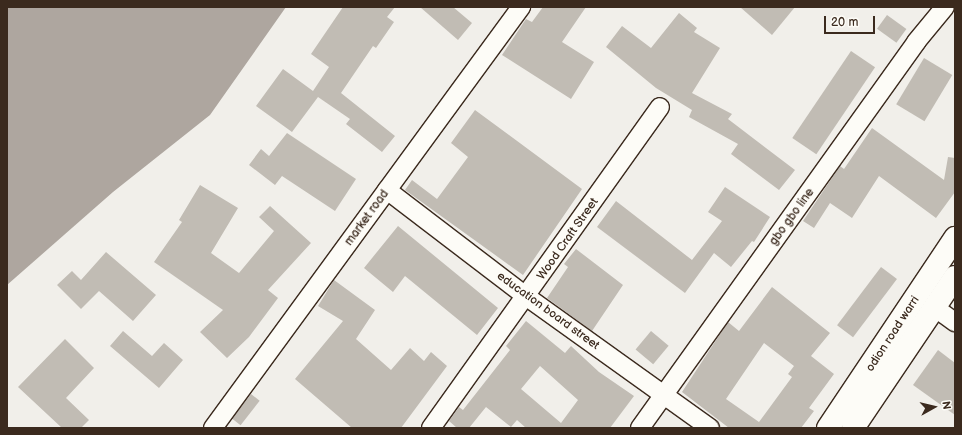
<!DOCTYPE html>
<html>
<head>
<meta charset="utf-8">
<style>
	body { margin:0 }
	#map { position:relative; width:962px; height:435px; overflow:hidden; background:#f1efea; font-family:"Balsamiq Sans",sans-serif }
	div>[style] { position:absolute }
	.water>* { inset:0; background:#aea69f }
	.building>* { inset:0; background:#c1bcb4; transform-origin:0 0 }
	.roads { filter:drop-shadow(1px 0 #3b2a1e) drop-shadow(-1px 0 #3b2a1e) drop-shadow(0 1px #3b2a1e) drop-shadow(0 -1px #3b2a1e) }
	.minor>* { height:18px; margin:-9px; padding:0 9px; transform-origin:9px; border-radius:9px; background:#fdfcf7 }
	.major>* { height:22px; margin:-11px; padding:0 11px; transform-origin:11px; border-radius:11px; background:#fdfcf7 }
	span { translate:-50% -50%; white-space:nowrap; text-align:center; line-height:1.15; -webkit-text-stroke:3.5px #fdfcf7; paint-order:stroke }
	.street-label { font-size:12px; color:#3b2a1e }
	.frame { position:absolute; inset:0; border:8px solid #3b2a1e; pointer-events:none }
	.north { position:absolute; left:914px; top:387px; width:40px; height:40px; -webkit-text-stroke:3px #fdfcf7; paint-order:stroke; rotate:82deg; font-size:11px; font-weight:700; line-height:16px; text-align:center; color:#3b2a1e }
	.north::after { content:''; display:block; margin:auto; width:14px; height:18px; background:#3b2a1e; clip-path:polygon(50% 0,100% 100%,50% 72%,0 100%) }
	.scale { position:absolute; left:824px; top:16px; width:51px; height:18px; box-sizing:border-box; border:2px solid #3b2a1e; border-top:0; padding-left:5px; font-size:12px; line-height:14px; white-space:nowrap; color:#3b2a1e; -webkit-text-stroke:3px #fdfcf7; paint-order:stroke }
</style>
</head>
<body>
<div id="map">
	<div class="water">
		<div style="clip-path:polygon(7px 7px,286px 7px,210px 115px,113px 192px,7px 285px)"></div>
	</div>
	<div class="building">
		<div style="clip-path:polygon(343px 7px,395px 7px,387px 17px,394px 22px,376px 48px,373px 46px,341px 93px,395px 136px,382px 152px,346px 124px,350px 119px,318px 97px,292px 132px,256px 106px,283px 69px,313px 91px,329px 67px,311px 54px)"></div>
		<div style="clip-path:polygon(420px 7px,453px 7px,472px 23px,458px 40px)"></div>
		<div style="clip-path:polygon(543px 7px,586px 7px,562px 42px,594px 62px,571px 99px,502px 55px,526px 19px,532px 22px)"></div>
		<div style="clip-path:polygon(740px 7px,795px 7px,772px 35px)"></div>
		<div style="clip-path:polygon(679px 13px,697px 28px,694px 32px,720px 48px,692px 93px,732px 114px,728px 119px,795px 170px,779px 190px,731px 154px,738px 144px,689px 117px,692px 110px,656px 88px,606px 47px,622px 26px,651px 48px)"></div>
		<div style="left:887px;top:15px;width:24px;height:17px;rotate:36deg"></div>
		<div style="left:851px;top:51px;width:29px;height:105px;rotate:34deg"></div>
		<div style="left:924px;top:58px;width:33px;height:54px;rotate:31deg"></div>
		<div style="clip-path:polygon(475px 110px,582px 189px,523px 275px,405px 190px,412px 180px,437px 199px,468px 157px,451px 143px)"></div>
		<div style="clip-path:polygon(872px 128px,944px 180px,948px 157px,955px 158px,955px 192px,936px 218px,879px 176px,852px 218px,830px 203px,814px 228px,803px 221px,840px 166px,844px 169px)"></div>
		<div style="clip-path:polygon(287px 133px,356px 179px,335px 211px,282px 176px,275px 185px,249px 165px,261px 149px,269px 156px)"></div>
		<div style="clip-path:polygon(200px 185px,238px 208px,211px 253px,239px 273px,274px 231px,259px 217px,270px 206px,311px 243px,268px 290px,278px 298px,249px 337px,227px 358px,200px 332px,223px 310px,154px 262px,182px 222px,179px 220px)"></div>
		<div style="clip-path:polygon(725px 187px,770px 217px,754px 242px,752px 241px,731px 267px,714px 253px,685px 293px,597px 227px,616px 201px,692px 260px,722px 221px,708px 212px)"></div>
		<div style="clip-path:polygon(398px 226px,498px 308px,477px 335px,405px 276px,393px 292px,364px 268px)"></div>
		<div style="clip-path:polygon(576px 249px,623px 285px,592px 331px,547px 298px,568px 267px,564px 264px)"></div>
		<div style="clip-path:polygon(106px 252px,156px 295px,133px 321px,99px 291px,81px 309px,57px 285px,72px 271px,81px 280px)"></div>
		<div style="left:881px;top:267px;width:20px;height:73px;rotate:37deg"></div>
		<div style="clip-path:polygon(334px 280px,375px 310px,356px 339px,391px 370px,410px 348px,424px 361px,431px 352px,447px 366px,401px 428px,352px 428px,295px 379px,343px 321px,318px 306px)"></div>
		<div style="clip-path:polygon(evenodd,772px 287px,830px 333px,811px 356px,834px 374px,809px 408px,814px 411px,801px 428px,729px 428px,682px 392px,728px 322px,739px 331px,772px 287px,764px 343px,794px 366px,788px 374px,792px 377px,759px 422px,726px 399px,764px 343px)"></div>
		<div style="clip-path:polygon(evenodd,526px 321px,565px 353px,571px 346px,599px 372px,634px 396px,610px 428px,526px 428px,517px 420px,511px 427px,486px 407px,469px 428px,457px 428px,449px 421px,459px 407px,463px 410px,510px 350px,506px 346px,526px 321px,540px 366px,578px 400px,561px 423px,521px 389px,540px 366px)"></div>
		<div style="clip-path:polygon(123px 331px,152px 356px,164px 343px,183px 360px,159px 388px,110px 346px)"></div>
		<div style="left:651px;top:331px;width:23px;height:24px;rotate:40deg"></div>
		<div style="clip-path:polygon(65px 339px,94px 368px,66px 398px,89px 420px,81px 428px,62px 428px,18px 387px)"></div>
		<div style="clip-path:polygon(938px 350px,955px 363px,955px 415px,913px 385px)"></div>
		<div style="left:251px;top:394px;width:11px;height:31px;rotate:38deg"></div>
	</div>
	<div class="roads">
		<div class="minor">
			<div style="left:387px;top:190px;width:176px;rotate:37.4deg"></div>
			<div style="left:527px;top:297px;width:225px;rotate:35.6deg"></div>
			<div style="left:934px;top:307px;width:26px;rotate:36deg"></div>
			<div style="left:213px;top:428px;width:522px;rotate:-53.81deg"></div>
			<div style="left:431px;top:428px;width:394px;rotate:-54.5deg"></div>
			<div style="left:640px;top:428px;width:475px;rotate:-54.4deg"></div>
			<div style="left:916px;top:42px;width:45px;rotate:-50.4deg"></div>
		</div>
		<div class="major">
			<div style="left:828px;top:428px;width:229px;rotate:-56.2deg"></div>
			<div style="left:853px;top:428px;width:182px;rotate:-56deg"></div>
		</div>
	</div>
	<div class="street-label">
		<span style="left:792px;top:217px;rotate:-54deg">gbo gbo line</span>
		<span style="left:367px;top:218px;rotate:-54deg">market road</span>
		<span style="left:568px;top:239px;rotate:-55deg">Wood Craft Street</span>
		<span style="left:548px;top:311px;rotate:36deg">education board street</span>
		<span style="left:893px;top:334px;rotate:-57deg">odion road warri</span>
	</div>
	<div class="frame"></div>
	<div class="north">N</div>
	<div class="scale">20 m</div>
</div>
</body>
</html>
